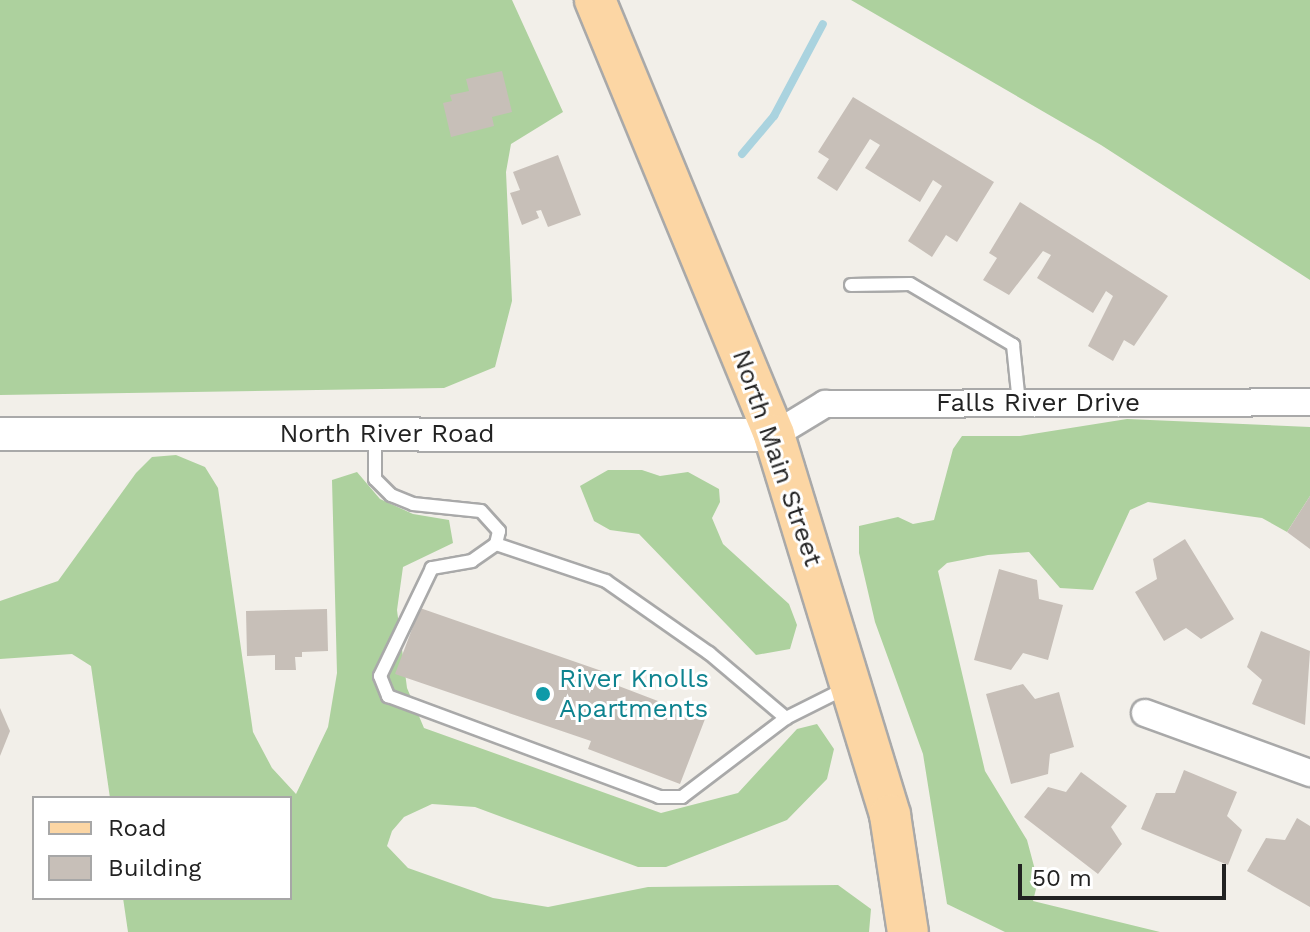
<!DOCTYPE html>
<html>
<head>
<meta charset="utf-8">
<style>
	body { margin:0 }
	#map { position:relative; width:1310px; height:932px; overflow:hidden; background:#f2efe9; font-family:"Work Sans",sans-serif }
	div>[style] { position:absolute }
	.forest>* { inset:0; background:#add19e }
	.stream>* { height:8px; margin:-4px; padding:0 4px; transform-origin:4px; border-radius:4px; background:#aad3df }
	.building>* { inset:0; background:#c7bfb8 }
	.roads { filter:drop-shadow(2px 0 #a9a9a9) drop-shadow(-2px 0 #a9a9a9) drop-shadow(0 2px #a9a9a9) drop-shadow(0 -2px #a9a9a9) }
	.service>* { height:12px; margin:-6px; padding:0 6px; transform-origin:6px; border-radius:6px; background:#fff }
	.minor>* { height:26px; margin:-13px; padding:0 13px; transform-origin:13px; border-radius:13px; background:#fff }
	.tertiary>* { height:32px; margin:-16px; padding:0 16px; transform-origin:16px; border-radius:16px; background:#fff }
	.primary>* { height:40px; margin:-20px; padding:0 20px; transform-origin:20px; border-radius:20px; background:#fcd6a4 }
	.dots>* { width:22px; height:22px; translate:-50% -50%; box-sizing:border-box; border:4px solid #fff; border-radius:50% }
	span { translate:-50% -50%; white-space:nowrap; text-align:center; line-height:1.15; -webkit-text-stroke:6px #fff; paint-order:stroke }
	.street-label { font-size:26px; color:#222 }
	.culture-label { font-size:26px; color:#0d838f }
	.left { translate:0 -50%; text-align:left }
	.legend { position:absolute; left:32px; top:796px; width:260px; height:104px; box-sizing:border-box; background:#fff; border:2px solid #a7a7a7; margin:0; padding:10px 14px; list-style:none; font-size:24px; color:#222 }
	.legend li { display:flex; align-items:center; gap:16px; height:40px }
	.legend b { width:40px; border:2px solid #a7a7a7 }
	.scale { position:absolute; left:1018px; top:864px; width:208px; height:36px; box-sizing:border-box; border:4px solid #222; border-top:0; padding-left:10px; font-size:24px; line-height:28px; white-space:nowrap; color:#222; -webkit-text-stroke:6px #fff; paint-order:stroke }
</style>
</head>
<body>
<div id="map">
	<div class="forest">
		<div style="clip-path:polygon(0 0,512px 0,563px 112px,511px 144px,506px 172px,512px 301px,495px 367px,444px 388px,0 395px)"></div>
		<div style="clip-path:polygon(851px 0,1310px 0,1310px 280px,1101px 145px)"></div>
		<div style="clip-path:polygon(1127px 419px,1310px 427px,1310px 496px,1287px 532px,1262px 518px,1148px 502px,1130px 510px,1093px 590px,1060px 588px,1029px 552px,988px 555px,947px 563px,938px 571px,985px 771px,1027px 840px,1038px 881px,1033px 901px,1160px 932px,1005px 932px,947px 904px,923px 754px,875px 622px,859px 553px,859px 526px,898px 517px,913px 524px,934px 520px,953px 449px,962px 436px,1020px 436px)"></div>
		<div style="clip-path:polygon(176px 455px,205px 467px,218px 488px,253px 732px,272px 768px,296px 794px,328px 727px,337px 673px,332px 480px,357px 472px,380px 499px,413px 514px,449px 520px,453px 543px,403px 567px,397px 610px,407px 688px,424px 728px,661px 813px,738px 793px,797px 729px,817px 724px,834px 749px,827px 779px,787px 820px,666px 867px,638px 867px,475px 807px,432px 804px,404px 817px,392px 831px,387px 846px,408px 868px,493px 898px,548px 907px,648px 887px,838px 885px,871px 909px,869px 932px,128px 932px,123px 898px,290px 898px,290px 798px,110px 798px,91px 666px,72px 654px,0 659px,0 601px,58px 581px,136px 473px,152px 457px)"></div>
		<div style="clip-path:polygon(608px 470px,642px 470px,660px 476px,688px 472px,719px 489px,720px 502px,712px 518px,723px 544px,789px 604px,797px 625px,790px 649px,756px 655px,639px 534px,610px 530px,594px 521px,580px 486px)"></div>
	</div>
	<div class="stream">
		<div style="left:742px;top:154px;width:50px;rotate:-49.9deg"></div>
		<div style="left:774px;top:116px;width:104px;rotate:-62deg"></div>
	</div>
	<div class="building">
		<div style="clip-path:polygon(502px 71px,512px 112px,492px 117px,494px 126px,451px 137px,443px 103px,452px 101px,450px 95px,469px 91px,466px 79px)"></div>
		<div style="clip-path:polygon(853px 97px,994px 182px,957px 242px,946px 235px,932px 257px,908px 241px,942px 186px,933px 180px,920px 202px,865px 168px,880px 145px,870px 139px,837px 191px,817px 178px,829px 159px,818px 152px)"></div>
		<div style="clip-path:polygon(558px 155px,581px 215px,548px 227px,541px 210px,536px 211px,539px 218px,522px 225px,510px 193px,520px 190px,513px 172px)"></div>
		<div style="clip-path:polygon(1020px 202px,1168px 296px,1134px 346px,1124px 340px,1113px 361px,1088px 346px,1113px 296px,1106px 291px,1093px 313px,1037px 278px,1051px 255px,1043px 251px,1009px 295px,983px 280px,997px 258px,989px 253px)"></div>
		<div style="clip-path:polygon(1310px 496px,1310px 549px,1287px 532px)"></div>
		<div style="clip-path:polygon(1185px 539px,1234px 619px,1201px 639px,1186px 628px,1164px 641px,1135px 592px,1157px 579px,1153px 559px)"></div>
		<div style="clip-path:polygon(999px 569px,1037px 580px,1039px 599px,1063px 605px,1048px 660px,1023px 653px,1011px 670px,974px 660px)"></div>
		<div style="clip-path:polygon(420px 608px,619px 677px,616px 685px,705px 719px,680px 784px,588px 749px,591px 741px,395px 674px)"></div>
		<div style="clip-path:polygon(327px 609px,328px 651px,302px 652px,302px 657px,295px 657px,296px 670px,275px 670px,275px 655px,247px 656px,246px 611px)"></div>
		<div style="clip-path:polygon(1261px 631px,1310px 651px,1305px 725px,1252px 704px,1262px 680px,1247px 667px)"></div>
		<div style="clip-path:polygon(1023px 684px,1035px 699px,1059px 692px,1074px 747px,1050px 754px,1048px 774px,1011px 784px,986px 694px)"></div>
		<div style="clip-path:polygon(0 708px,10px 731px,0 756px)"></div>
		<div style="clip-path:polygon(1184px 770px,1237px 792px,1227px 816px,1242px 830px,1228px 865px,1141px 829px,1156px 793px,1175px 793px)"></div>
		<div style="clip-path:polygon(1081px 772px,1127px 806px,1111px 827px,1122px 844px,1098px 874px,1024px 817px,1048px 787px,1066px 792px)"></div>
		<div style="clip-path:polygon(1297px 818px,1310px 826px,1310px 907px,1247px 871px,1266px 838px,1285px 840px)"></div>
	</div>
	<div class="roads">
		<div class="service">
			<div style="left:851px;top:285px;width:59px;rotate:-1deg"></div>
			<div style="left:910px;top:284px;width:120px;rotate:30.6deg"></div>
			<div style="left:1013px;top:345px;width:58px;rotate:84.1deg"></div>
			<div style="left:375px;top:438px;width:41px;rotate:90deg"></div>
			<div style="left:375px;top:479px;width:23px;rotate:45deg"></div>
			<div style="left:391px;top:495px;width:24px;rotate:22deg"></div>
			<div style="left:413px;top:504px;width:68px;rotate:5.9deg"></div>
			<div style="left:481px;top:511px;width:27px;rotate:48deg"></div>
			<div style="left:499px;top:531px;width:13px;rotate:103deg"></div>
			<div style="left:496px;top:544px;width:29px;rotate:145deg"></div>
			<div style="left:472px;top:561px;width:41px;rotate:170.1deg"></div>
			<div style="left:432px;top:568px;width:120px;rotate:115.7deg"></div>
			<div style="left:380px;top:676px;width:22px;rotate:68deg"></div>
			<div style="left:388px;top:696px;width:289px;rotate:20.4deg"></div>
			<div style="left:659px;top:797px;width:23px"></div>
			<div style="left:682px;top:797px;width:131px;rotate:-37.2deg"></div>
			<div style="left:786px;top:718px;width:67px;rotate:-26.6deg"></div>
			<div style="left:496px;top:544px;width:116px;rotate:18.6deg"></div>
			<div style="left:606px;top:581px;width:126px;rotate:35deg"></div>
			<div style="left:709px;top:653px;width:101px;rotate:40.2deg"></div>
		</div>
		<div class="minor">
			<div style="left:774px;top:435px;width:60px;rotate:-31.3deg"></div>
			<div style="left:825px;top:404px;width:485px;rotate:-0.2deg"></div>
			<div style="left:1145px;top:713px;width:176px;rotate:20deg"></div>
		</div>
		<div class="tertiary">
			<div style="left:0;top:434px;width:774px;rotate:0.07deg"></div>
		</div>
		<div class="primary">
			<div style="left:595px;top:0;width:470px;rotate:67.6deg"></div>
			<div style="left:774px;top:435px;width:397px;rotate:73deg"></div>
			<div style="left:890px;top:815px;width:118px;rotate:81.3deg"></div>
		</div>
	</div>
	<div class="dots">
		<div style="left:543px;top:694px;background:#0f9aa8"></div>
	</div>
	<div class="street-label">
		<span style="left:1038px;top:403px">Falls River Drive</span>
		<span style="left:387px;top:434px">North River Road</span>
		<span style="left:777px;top:458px;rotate:71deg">North Main Street</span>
	</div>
	<div class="culture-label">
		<span class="left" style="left:559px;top:694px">River Knolls<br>Apartments</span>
	</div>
	<ul class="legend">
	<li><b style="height:10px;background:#fcd6a4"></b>Road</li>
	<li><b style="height:22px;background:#c7bfb8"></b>Building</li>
	</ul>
	<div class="scale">50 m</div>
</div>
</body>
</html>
